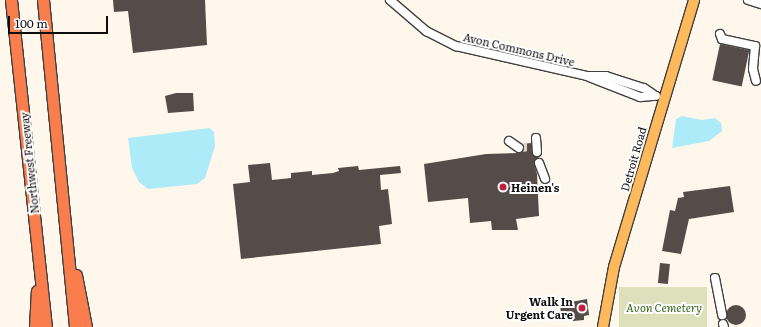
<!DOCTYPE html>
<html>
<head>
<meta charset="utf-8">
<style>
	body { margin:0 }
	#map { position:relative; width:761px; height:327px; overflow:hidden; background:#fff7eb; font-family:Literata,serif }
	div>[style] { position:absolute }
	.cemetery>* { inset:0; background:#dce1bc; transform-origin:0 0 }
	.water>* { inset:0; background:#aeebf9 }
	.building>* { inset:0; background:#554b48; transform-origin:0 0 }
	.round { border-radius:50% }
	.minor-tunnel>* { height:8px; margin-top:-4px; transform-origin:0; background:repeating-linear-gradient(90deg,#dbd4ca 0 8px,transparent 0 12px) }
	.roads { filter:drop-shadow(1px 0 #3f3f3f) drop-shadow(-1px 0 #3f3f3f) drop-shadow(0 1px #3f3f3f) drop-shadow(0 -1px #3f3f3f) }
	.minor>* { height:8px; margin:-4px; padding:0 4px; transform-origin:4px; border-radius:4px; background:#fff }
	.major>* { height:10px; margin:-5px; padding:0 5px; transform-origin:5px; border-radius:5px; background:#feb95c }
	.highway>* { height:11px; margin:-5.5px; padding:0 5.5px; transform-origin:5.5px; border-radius:5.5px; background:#fa7d4e }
	.dots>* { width:11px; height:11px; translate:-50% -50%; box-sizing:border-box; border:2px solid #fff; border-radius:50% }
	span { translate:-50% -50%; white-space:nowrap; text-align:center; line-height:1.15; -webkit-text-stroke:4px #fff; paint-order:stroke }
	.street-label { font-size:11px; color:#0c0c0c }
	.poi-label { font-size:11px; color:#0c0c0c; font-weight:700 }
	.left { translate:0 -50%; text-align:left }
	.right { translate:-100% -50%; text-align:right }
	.park-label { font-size:11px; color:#38661a; font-style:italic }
	.scale { position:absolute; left:8px; top:16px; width:100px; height:18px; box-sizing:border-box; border:2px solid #0c0c0c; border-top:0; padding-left:5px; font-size:12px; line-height:14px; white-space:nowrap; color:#0c0c0c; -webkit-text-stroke:3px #fff; paint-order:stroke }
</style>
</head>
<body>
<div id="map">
	<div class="cemetery">
		<div style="left:619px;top:287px;width:88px;height:40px"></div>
	</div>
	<div class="water">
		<div style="clip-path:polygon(682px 116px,702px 120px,715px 118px,721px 123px,722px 131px,709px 141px,672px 148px,676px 119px)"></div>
		<div style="clip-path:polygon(210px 128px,214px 132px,215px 146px,205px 178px,197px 184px,148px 189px,139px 182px,132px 168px,128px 138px)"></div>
	</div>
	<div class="building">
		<div style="clip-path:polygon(113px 0,205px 0,207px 45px,133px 53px,128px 11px,114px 12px)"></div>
		<div style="left:720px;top:44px;width:30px;height:37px;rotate:12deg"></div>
		<div style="clip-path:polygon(176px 93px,193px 93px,194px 111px,168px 113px,165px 96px)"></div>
		<div style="clip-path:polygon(531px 143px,533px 155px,541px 155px,534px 162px,537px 174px,539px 216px,516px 219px,518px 230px,492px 230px,491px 221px,470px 223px,468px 198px,428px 202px,424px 164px,486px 154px,521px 153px,524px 149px,523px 144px)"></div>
		<div style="clip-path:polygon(270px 163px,272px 180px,291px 178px,291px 173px,312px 171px,312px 175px,333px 173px,339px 171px,338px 168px,358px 166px,359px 170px,400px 166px,401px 173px,380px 175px,381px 190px,388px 189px,392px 224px,379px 226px,381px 244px,241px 259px,233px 184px,250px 182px,248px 165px)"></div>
		<div style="clip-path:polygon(730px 186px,734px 212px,689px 219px,681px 254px,662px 251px,670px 210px,675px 211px,678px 198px,684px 197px,683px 192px)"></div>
		<div style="left:660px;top:263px;width:10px;height:20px;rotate:6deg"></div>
		<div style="clip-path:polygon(587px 299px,589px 315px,584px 316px,584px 320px,573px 321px,570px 314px,561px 315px,560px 304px)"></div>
		<div class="round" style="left:726px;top:305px;width:20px;height:20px"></div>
	</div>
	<div class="minor-tunnel">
		<div style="left:519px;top:148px;width:12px;rotate:-5deg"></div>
	</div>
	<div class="roads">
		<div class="minor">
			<div style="left:390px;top:0;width:48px;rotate:40.7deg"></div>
			<div style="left:426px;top:31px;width:34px;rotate:27deg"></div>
			<div style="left:456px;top:46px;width:134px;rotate:12.9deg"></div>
			<div style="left:587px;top:76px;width:19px"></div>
			<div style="left:606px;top:76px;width:40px;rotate:18deg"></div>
			<div style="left:644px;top:88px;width:12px;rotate:35deg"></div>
			<div style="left:748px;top:0;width:14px;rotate:17deg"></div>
			<div style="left:720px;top:34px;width:5px;rotate:68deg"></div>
			<div style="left:722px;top:39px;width:34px;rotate:12deg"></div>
			<div style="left:755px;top:46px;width:23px;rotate:95deg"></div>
			<div style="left:753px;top:69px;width:12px;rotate:76deg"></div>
			<div style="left:589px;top:77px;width:55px;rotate:21.4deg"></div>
			<div style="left:640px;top:97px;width:16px;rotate:-4deg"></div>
			<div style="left:536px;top:138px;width:14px;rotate:86deg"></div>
			<div style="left:509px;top:141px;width:12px;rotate:35deg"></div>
			<div style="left:539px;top:163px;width:17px;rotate:69deg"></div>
			<div style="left:715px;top:278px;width:38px;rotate:79deg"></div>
			<div style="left:723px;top:324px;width:3px;rotate:72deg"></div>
		</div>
		<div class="major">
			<div style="left:603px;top:327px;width:61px;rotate:-79.6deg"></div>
			<div style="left:614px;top:267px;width:279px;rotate:-73.3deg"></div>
		</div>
		<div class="highway">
			<div style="left:11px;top:0;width:329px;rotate:83.9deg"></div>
			<div style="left:43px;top:0;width:329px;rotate:84.4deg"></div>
			<div style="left:76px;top:275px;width:53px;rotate:79.1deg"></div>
			<div style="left:35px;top:327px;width:36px;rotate:-87deg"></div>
		</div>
	</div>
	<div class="dots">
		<div style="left:503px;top:187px;background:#c21f45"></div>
		<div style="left:582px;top:308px;background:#c21f45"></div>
	</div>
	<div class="street-label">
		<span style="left:519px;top:49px;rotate:13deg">Avon Commons Drive</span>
		<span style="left:633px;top:159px;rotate:-74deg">Detroit Road</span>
		<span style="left:29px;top:163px;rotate:-96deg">Northwest Freeway</span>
	</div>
	<div class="poi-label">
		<span class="left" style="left:511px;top:187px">Heinen's</span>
		<span class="right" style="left:573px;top:308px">Walk In<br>Urgent Care</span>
	</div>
	<div class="park-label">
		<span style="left:664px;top:307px">Avon Cemetery</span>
	</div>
	<div class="scale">100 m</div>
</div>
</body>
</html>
